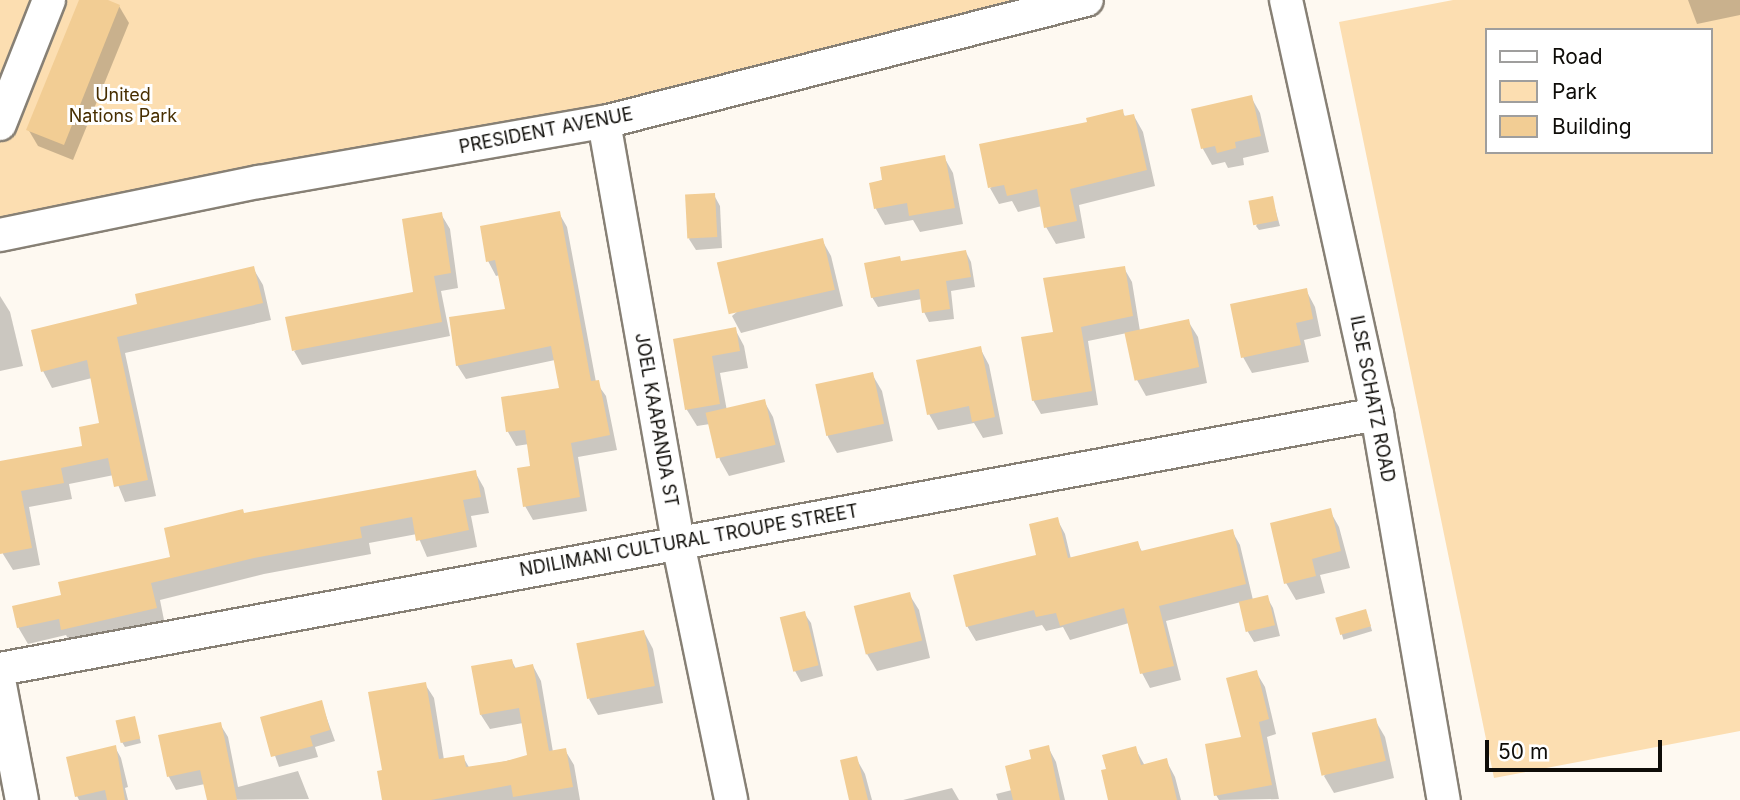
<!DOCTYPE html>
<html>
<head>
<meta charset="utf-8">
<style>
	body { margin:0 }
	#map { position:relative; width:1740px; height:800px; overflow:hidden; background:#fef9f1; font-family:Inter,sans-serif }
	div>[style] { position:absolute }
	.green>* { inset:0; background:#fcdeb1 }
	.shadow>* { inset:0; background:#0003; transform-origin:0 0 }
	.building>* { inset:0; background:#f2cd94; transform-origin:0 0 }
	.roads { filter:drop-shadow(2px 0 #878075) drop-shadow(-2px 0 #878075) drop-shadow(0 2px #878075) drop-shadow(0 -2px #878075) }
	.minor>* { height:32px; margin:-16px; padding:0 16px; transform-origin:16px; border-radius:16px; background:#fff }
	span { translate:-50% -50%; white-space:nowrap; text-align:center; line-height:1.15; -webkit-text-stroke:6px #fff; paint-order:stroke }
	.park-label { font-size:18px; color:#472e00 }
	.street-label { font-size:18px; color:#0f0d09 }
	.legend { position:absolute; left:1485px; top:28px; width:228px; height:126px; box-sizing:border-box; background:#fff; border:2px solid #9f9e9d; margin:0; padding:9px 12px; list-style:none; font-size:21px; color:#0f0d09 }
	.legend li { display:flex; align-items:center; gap:14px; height:35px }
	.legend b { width:35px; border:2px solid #9f9e9d }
	.scale { position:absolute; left:1485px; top:740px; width:177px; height:32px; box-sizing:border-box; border:4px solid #0f0d09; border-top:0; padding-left:9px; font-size:21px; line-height:24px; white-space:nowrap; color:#0f0d09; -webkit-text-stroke:5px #fff; paint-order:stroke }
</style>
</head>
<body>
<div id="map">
	<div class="green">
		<div style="clip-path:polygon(0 0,1087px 0,604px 122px,0 238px)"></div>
		<div style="clip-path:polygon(evenodd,1453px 0,1740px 0,1740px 731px,1494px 778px,1339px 22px,1453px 0,1486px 30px,1710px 30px,1710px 152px,1486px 152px,1486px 30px)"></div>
	</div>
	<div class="shadow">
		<div style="clip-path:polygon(80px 0,103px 0,119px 6px,129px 23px,73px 160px,38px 146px,28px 129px)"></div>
		<div style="clip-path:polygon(1688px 0,1740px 0,1740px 15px,1697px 24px)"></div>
		<div style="clip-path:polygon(1251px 97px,1260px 113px,1269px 152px,1243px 158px,1244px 165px,1228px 168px,1225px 162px,1212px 165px,1203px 149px,1194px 110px)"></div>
		<div style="clip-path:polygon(1122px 111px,1126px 118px,1134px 116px,1143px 132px,1155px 186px,1079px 205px,1085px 238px,1056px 244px,1046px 227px,1042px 206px,1018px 212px,1012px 201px,999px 204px,990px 188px,1089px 123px)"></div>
		<div style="clip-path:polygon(944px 157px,953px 173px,963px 224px,920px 232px,913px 220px,885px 225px,876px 209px,871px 184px)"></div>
		<div style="clip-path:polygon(714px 195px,720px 206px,722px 248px,696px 250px,689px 239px)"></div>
		<div style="clip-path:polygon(1272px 198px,1280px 226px,1259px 230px,1256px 226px)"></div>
		<div style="clip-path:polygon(559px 213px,567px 227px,596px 382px,606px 396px,617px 450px,578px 457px,587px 511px,533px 520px,525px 506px,532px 467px,529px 444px,516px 446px,508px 432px,503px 398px,561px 390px,555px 360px,466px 379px,457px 365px,507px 311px,500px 275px,496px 276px,488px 261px)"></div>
		<div style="clip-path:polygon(441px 214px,450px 229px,458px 288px,441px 291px,450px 336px,302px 365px,294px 351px,415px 294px)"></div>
		<div style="clip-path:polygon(822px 240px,831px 256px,843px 306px,741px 333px,732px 316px)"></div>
		<div style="clip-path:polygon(966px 252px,971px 262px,975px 287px,951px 291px,954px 319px,929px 322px,924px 312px,922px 299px,878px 307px,872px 297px,902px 263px)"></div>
		<div style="clip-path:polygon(253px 268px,263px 285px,271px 320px,125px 353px,156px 496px,125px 502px,114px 475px,69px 484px,72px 499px,29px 507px,40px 565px,13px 570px,3px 554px,0 536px,0 463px,85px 447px,101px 425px,92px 378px,52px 388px,43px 371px,139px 305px)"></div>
		<div style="clip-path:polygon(1124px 268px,1132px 282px,1140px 331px,1188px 321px,1198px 337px,1207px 383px,1146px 396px,1137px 380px,1127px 333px,1088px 341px,1098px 405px,1041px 414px,1033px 400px,1055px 333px)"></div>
		<div style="clip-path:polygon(1306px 290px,1315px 307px,1321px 336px,1304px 340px,1309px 362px,1252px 373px,1243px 357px)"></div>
		<div style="clip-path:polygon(0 296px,10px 312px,23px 366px,0 371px)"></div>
		<div style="clip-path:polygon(735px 329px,744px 346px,748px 368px,720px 373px,727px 411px,764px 401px,773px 417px,785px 462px,729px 476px,720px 460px,710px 424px,697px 426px,687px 410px,675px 340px)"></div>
		<div style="clip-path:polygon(980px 348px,989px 365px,1003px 434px,983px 438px,974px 423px,938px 430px,929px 414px)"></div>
		<div style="clip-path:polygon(872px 374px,882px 391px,893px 441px,837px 453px,828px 437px,817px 386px)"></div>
		<div style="clip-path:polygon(475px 472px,484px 488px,489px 513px,471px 516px,477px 547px,427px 557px,417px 534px,369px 543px,371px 554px,264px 574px,160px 600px,165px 625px,72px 646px,66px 635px,28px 644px,18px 627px,63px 596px,172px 558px,244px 515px)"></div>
		<div style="clip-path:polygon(1330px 511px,1339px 527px,1350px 568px,1320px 575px,1325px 593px,1296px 600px,1286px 583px)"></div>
		<div style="clip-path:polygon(1057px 519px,1065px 534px,1071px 559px,1137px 543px,1143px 553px,1232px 531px,1240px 545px,1253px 600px,1267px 597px,1273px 608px,1280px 636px,1254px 642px,1248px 632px,1241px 602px,1166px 621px,1181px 680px,1150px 688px,1142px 673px,1129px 623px,1070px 640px,1063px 627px,1046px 631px,1042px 625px,976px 641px,967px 626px,1038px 556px)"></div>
		<div style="clip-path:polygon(909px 594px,919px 610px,930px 658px,877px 671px,867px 654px)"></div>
		<div style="left:1366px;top:611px;width:21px;height:30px;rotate:73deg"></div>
		<div style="clip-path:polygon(804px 613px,811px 623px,823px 676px,801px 682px,795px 671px,782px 618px)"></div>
		<div style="clip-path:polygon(644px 632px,653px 649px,663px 703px,598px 715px,589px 699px)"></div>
		<div style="clip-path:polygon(512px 661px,516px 669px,533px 666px,541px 681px,553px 752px,565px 750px,574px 765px,580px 800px,384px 800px,384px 771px,425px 684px,434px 698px,444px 760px,463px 757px,470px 769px,529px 756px,523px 723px,490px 729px,481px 715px)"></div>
		<div style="clip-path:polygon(1256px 672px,1265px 687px,1276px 734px,1267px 737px,1279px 799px,1219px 800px,1216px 795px,1243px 739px)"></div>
		<div style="clip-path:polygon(321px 702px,335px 741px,315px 747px,318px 757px,279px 767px,262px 719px)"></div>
		<div style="clip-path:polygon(134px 718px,141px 743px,125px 747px,122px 742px)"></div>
		<div style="clip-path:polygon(1375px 720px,1385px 737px,1394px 778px,1334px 793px,1324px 776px)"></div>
		<div style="clip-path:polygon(220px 724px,228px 737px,238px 787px,298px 771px,309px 799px,209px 800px,205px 784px,176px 790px,169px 777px,160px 736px)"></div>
		<div style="clip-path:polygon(115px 747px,121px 758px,128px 787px,125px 788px,128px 800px,79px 800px,77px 796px)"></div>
		<div style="clip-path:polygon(1048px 747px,1056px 762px,1065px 800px,998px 800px,996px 794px,1012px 790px)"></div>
		<div style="clip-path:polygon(1135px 748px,1145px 766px,1166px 760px,1175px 777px,1181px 800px,1110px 800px)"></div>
		<div style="clip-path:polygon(856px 758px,865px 774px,872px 800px,851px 800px)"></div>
		<div style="clip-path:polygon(952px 788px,959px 800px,903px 800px)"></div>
	</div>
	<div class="building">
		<div style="clip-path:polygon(79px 0,108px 0,120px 5px,64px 145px,26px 130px)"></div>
		<div style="clip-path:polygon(1252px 95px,1261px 136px,1235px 142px,1236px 148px,1217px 153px,1215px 146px,1201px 149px,1191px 109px)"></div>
		<div style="clip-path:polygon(1123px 109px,1124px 116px,1134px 114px,1147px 170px,1070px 189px,1077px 221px,1044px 228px,1037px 189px,1007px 196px,1004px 185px,988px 188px,979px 144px,1087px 122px,1086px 118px)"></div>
		<div style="clip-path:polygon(945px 155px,955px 208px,909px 216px,907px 203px,874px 209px,869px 183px,882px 180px,880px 167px)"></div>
		<div style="left:715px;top:193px;width:44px;height:30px;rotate:87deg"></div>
		<div style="left:1273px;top:196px;width:25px;height:25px;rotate:79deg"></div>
		<div style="clip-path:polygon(560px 211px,591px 381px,599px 380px,610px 435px,571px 443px,580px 497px,523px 507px,517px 468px,530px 466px,525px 430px,506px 432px,501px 397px,559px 388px,551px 346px,456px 366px,449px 317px,505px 309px,495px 260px,486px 262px,480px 226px)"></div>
		<div style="clip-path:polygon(442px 212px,451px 273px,434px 276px,442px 322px,292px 351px,285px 317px,413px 292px,402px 219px)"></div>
		<div style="left:823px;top:238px;width:53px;height:109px;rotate:77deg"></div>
		<div style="clip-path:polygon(966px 250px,971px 277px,946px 281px,950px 309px,922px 313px,919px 289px,871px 298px,864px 263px,900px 256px,901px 261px)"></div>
		<div style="clip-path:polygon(254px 266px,263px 303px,117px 337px,148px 480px,114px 487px,108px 458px,61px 468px,64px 483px,21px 491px,32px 548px,0 554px,0 461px,82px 446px,79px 427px,99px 423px,87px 360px,41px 372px,31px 330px,137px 304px,135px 294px)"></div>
		<div style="clip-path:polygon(1125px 266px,1133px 316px,1081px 327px,1092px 391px,1032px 401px,1021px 337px,1053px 332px,1043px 278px)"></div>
		<div style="clip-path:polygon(1307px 288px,1313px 319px,1296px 323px,1301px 345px,1241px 358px,1230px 304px)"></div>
		<div style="left:1189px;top:319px;width:49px;height:66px;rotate:78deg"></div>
		<div style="clip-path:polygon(736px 327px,740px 351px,712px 356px,720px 404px,685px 410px,673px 339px)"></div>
		<div style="clip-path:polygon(981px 346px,995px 417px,972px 422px,969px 406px,927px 415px,916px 360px)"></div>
		<div style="left:873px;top:372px;width:53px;height:59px;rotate:78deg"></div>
		<div style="left:765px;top:399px;width:47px;height:61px;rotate:77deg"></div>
		<div style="clip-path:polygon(476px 470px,481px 497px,463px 500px,469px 530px,416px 541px,412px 517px,360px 527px,362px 538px,254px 558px,151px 583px,157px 608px,61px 630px,59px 619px,17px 628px,12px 606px,61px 595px,58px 582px,170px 557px,164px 528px,243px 509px,244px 513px)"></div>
		<div style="clip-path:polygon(1331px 508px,1341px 551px,1312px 559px,1316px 576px,1284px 584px,1270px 523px)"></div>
		<div style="clip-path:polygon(1058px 517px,1068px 558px,1138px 541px,1141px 551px,1233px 529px,1246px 584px,1159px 606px,1174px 666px,1140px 674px,1124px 608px,1060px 626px,1056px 613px,1036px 617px,1034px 610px,966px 627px,953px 575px,1036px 555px,1029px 524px)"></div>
		<div style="left:910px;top:592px;width:50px;height:58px;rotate:76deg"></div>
		<div style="left:1268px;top:595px;width:31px;height:30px;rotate:77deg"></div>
		<div style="left:1366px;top:609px;width:18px;height:32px;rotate:74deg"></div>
		<div style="left:805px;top:611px;width:56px;height:26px;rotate:76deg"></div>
		<div style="left:644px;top:630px;width:57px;height:69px;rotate:79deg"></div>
		<div style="clip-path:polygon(512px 659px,514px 668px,533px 664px,549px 751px,566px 748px,573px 787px,513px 797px,511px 785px,431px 800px,382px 800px,377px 771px,382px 770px,368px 692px,426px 682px,439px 759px,464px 755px,466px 767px,506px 761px,527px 755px,519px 708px,480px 715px,471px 666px)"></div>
		<div style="clip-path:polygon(1257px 670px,1269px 719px,1259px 722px,1272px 785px,1214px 796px,1205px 744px,1241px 737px,1226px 678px)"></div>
		<div style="clip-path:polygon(322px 700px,330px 730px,310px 736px,313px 746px,271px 757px,260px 717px)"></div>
		<div style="left:135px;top:716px;width:23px;height:20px;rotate:77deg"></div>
		<div style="left:1376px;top:718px;width:44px;height:66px;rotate:77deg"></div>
		<div style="clip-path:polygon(221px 722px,226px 745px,237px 800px,207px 800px,200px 770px,167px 777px,158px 735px)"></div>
		<div style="clip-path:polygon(116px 745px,125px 800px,107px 800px,105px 790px,75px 797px,66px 757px)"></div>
		<div style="clip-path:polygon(1049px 745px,1060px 800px,1013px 800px,1005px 766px,1031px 759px,1029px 750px)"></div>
		<div style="clip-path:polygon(1136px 746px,1141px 765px,1167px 758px,1177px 800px,1108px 800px,1101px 770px,1106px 769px,1102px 755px)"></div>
		<div style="clip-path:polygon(857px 756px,868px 800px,849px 800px,840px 760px)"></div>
	</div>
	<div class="roads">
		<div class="minor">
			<div style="left:1286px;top:0;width:424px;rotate:77.6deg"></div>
			<div style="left:1377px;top:414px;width:392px;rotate:80.2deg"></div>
			<div style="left:604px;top:122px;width:427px;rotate:80deg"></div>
			<div style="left:678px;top:543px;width:262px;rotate:78.3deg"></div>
			<div style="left:0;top:124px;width:133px;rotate:-68.4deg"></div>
			<div style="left:0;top:235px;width:264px;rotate:-11.6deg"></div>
			<div style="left:259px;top:182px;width:350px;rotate:-9.9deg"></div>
			<div style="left:604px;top:122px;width:498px;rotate:-14.2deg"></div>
			<div style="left:0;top:669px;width:1400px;rotate:-10.49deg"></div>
			<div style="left:0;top:685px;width:117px;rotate:79.2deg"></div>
		</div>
	</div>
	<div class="park-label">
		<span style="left:123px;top:106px">United<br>Nations Park</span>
	</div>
	<div class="street-label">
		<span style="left:546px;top:131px;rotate:-11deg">PRESIDENT AVENUE</span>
		<span style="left:1372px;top:399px;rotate:79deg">ILSE SCHATZ ROAD</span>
		<span style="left:656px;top:420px;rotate:80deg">JOEL KAAPANDA ST</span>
		<span style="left:689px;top:541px;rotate:-10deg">NDILIMANI CULTURAL TROUPE STREET</span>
	</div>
	<ul class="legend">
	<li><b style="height:9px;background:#fff"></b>Road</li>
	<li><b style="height:19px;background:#fcdeb1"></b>Park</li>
	<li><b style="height:19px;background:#f2cd94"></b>Building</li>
	</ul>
	<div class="scale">50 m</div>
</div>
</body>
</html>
